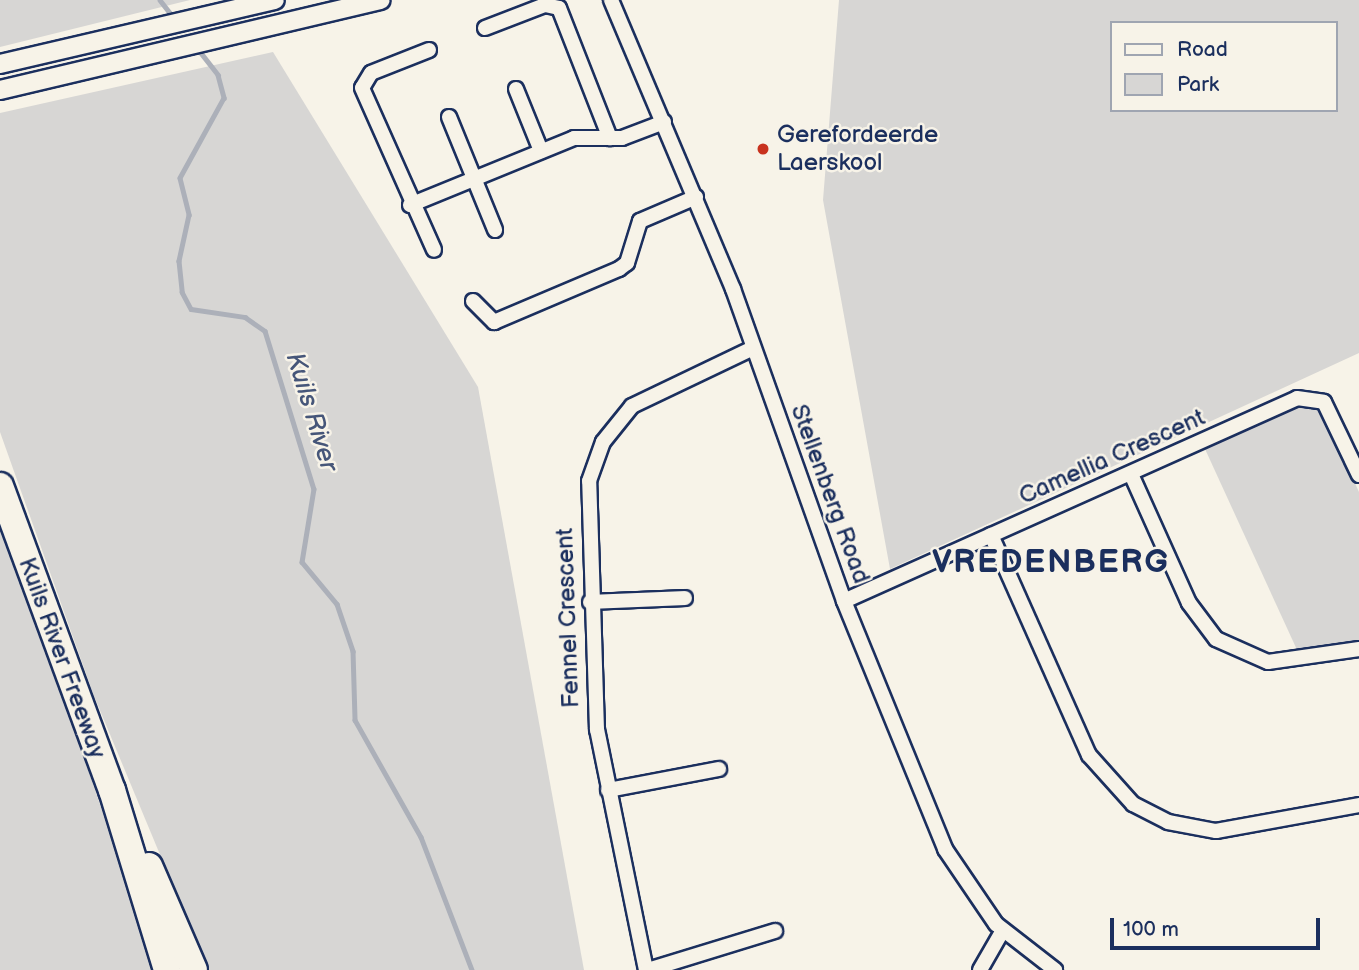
<!DOCTYPE html>
<html>
<head>
<meta charset="utf-8">
<style>
	body { margin:0 }
	#map { position:relative; width:1359px; height:970px; overflow:hidden; background:#f7f3e8; font-family:"Balsamiq Sans",sans-serif }
	div>[style] { position:absolute }
	.green>* { inset:0; background:#d7d6d4 }
	.stream>* { height:4.5px; margin:-2.25px; padding:0 2.25px; transform-origin:2.25px; border-radius:2.25px; background:#acb0b9 }
	.roads { filter:drop-shadow(2px 0 #1b2f5e) drop-shadow(-2px 0 #1b2f5e) drop-shadow(0 2px #1b2f5e) drop-shadow(0 -2px #1b2f5e) }
	.minor>* { height:14px; margin:-7px; padding:0 7px; transform-origin:7px; border-radius:7px; background:#f7f3e8 }
	.tertiary>* { height:18px; margin:-9px; padding:0 9px; transform-origin:9px; border-radius:9px; background:#f7f3e8 }
	.motorway>* { height:26px; margin:-13px; padding:0 13px; transform-origin:13px; border-radius:13px; background:#f7f3e8 }
	.dots>* { width:19px; height:19px; translate:-50% -50%; box-sizing:border-box; border:4px solid #f7f3e8; border-radius:50% }
	span { translate:-50% -50%; white-space:nowrap; text-align:center; line-height:1.15; -webkit-text-stroke:5px #f7f3e8; paint-order:stroke }
	.poi-label { font-size:24px; color:#1b2f5e }
	.left { translate:0 -50%; text-align:left }
	.street-label { font-size:24px; color:#1b2f5e }
	.water-label { font-size:26px; color:#465679; font-style:italic }
	.district-label { font-size:32px; color:#1b2f5e; font-weight:700; letter-spacing:2px }
	.legend { position:absolute; left:1110px; top:21px; width:228px; height:91px; box-sizing:border-box; background:#f7f3e8; border:2px solid #9fa5b1; margin:0; padding:9px 12px; list-style:none; font-size:21px; color:#1b2f5e }
	.legend li { display:flex; align-items:center; gap:14px; height:35px }
	.legend b { width:35px; border:2px solid #9fa5b1 }
	.scale { position:absolute; left:1110px; top:918px; width:210px; height:32px; box-sizing:border-box; border:4px solid #1b2f5e; border-top:0; padding-left:9px; font-size:21px; line-height:24px; white-space:nowrap; color:#1b2f5e; -webkit-text-stroke:5px #f7f3e8; paint-order:stroke }
</style>
</head>
<body>
<div id="map">
	<div class="green">
		<div style="clip-path:polygon(0 0,190px 0,0 47px)"></div>
		<div style="clip-path:polygon(evenodd,839px 0,1359px 0,1359px 353px,890px 569px,823px 200px,839px 0,1112px 23px,1336px 23px,1336px 110px,1112px 110px,1112px 23px)"></div>
		<div style="clip-path:polygon(273px 52px,478px 387px,584px 970px,208px 970px,94px 696px,0 432px,0 113px)"></div>
		<div style="clip-path:polygon(1301px 405px,1322px 412px,1359px 492px,1359px 640px,1298px 652px,1205px 449px)"></div>
		<div style="clip-path:polygon(0 514px,157px 970px,0 970px)"></div>
	</div>
	<div class="stream">
		<div style="left:160px;top:0;width:23px;rotate:52deg"></div>
		<div style="left:198px;top:49px;width:33px;rotate:52deg"></div>
		<div style="left:218px;top:75px;width:24px;rotate:75deg"></div>
		<div style="left:224px;top:98px;width:91px;rotate:118.8deg"></div>
		<div style="left:180px;top:178px;width:38px;rotate:76deg"></div>
		<div style="left:189px;top:215px;width:47px;rotate:102.3deg"></div>
		<div style="left:179px;top:261px;width:31px;rotate:84deg"></div>
		<div style="left:182px;top:292px;width:19px;rotate:62deg"></div>
		<div style="left:191px;top:309px;width:55px;rotate:8.4deg"></div>
		<div style="left:245px;top:317px;width:24px;rotate:35deg"></div>
		<div style="left:265px;top:331px;width:165px;rotate:72.8deg"></div>
		<div style="left:314px;top:489px;width:74px;rotate:99.3deg"></div>
		<div style="left:302px;top:562px;width:55px;rotate:50.2deg"></div>
		<div style="left:337px;top:604px;width:50px;rotate:71.2deg"></div>
		<div style="left:353px;top:651px;width:69px;rotate:88.3deg"></div>
		<div style="left:355px;top:720px;width:134px;rotate:60.6deg"></div>
		<div style="left:421px;top:837px;width:142px;rotate:69deg"></div>
	</div>
	<div class="roads">
		<div class="minor">
			<div style="left:611px;top:0;width:314px;rotate:67.1deg"></div>
			<div style="left:733px;top:289px;width:331px;rotate:70.4deg"></div>
			<div style="left:844px;top:601px;width:268px;rotate:67.8deg"></div>
			<div style="left:945px;top:849px;width:91px;rotate:55.8deg"></div>
			<div style="left:996px;top:924px;width:75px;rotate:37.9deg"></div>
			<div style="left:485px;top:28px;width:64px;rotate:-21deg"></div>
			<div style="left:545px;top:5px;width:14px;rotate:12deg"></div>
			<div style="left:559px;top:8px;width:140px;rotate:68.6deg"></div>
			<div style="left:429px;top:50px;width:62px;rotate:158.4deg"></div>
			<div style="left:371px;top:73px;width:17px;rotate:121deg"></div>
			<div style="left:362px;top:88px;width:177px;rotate:66deg"></div>
			<div style="left:516px;top:89px;width:67px;rotate:68deg"></div>
			<div style="left:449px;top:117px;width:122px;rotate:67.8deg"></div>
			<div style="left:410px;top:205px;width:177px;rotate:-22.2deg"></div>
			<div style="left:574px;top:138px;width:48px"></div>
			<div style="left:622px;top:138px;width:45px;rotate:-20.9deg"></div>
			<div style="left:473px;top:301px;width:30px;rotate:45deg"></div>
			<div style="left:494px;top:322px;width:136px;rotate:-23deg"></div>
			<div style="left:619px;top:269px;width:10px;rotate:-37deg"></div>
			<div style="left:627px;top:263px;width:44px;rotate:-72.8deg"></div>
			<div style="left:640px;top:221px;width:61px;rotate:-23.2deg"></div>
			<div style="left:1131px;top:474px;width:141px;rotate:65.8deg"></div>
			<div style="left:1189px;top:603px;width:45px;rotate:53.1deg"></div>
			<div style="left:1216px;top:639px;width:57px;rotate:23.9deg"></div>
			<div style="left:1268px;top:662px;width:92px;rotate:-8.1deg"></div>
			<div style="left:991px;top:535px;width:241px;rotate:66deg"></div>
			<div style="left:1089px;top:755px;width:66px;rotate:48.1deg"></div>
			<div style="left:1133px;top:804px;width:39px;rotate:27deg"></div>
			<div style="left:1168px;top:822px;width:49px;rotate:10.6deg"></div>
			<div style="left:1216px;top:831px;width:145px;rotate:-10.3deg"></div>
			<div style="left:844px;top:601px;width:496px;rotate:-24.1deg"></div>
			<div style="left:1297px;top:398px;width:27px;rotate:8deg"></div>
			<div style="left:1324px;top:402px;width:81px;rotate:64.4deg"></div>
			<div style="left:590px;top:602px;width:95px;rotate:-2.4deg"></div>
			<div style="left:608px;top:790px;width:113px;rotate:-10.7deg"></div>
			<div style="left:646px;top:970px;width:245px;rotate:-101.5deg"></div>
			<div style="left:597px;top:730px;width:249px;rotate:-91.8deg"></div>
			<div style="left:589px;top:481px;width:41px;rotate:-70.3deg"></div>
			<div style="left:603px;top:442px;width:46px;rotate:-51.1deg"></div>
			<div style="left:632px;top:406px;width:134px;rotate:-25.6deg"></div>
			<div style="left:648px;top:970px;width:133px;rotate:-17.1deg"></div>
			<div style="left:980px;top:970px;width:46px;rotate:-60.1deg"></div>
		</div>
		<div class="tertiary">
			<div style="left:0;top:64px;width:282px;rotate:-13.1deg"></div>
			<div style="left:0;top:90px;width:391px;rotate:-13.3deg"></div>
		</div>
		<div class="motorway">
			<div style="left:0;top:486px;width:324px;rotate:69.8deg"></div>
			<div style="left:112px;top:790px;width:188px;rotate:73deg"></div>
			<div style="left:149px;top:866px;width:113px;rotate:66.6deg"></div>
		</div>
	</div>
	<div class="dots">
		<div style="left:763px;top:149px;background:#c8321e"></div>
	</div>
	<div class="poi-label">
		<span class="left" style="left:777px;top:149px">Gerefordeerde<br>Laerskool</span>
	</div>
	<div class="street-label">
		<span style="left:1112px;top:457px;rotate:-24deg">Camellia Crescent</span>
		<span style="left:830px;top:494px;rotate:70deg">Stellenberg Road</span>
		<span style="left:568px;top:618px;rotate:-92deg">Fennel Crescent</span>
		<span style="left:62px;top:658px;rotate:70deg">Kuils River Freeway</span>
	</div>
	<div class="water-label">
		<span style="left:311px;top:412px;rotate:73deg">Kuils River</span>
	</div>
	<div class="district-label">
		<span style="left:1051px;top:563px">VREDENBERG</span>
	</div>
	<ul class="legend">
	<li><b style="height:9px;background:#f7f3e8"></b>Road</li>
	<li><b style="height:19px;background:#d7d6d4"></b>Park</li>
	</ul>
	<div class="scale">100 m</div>
</div>
</body>
</html>
